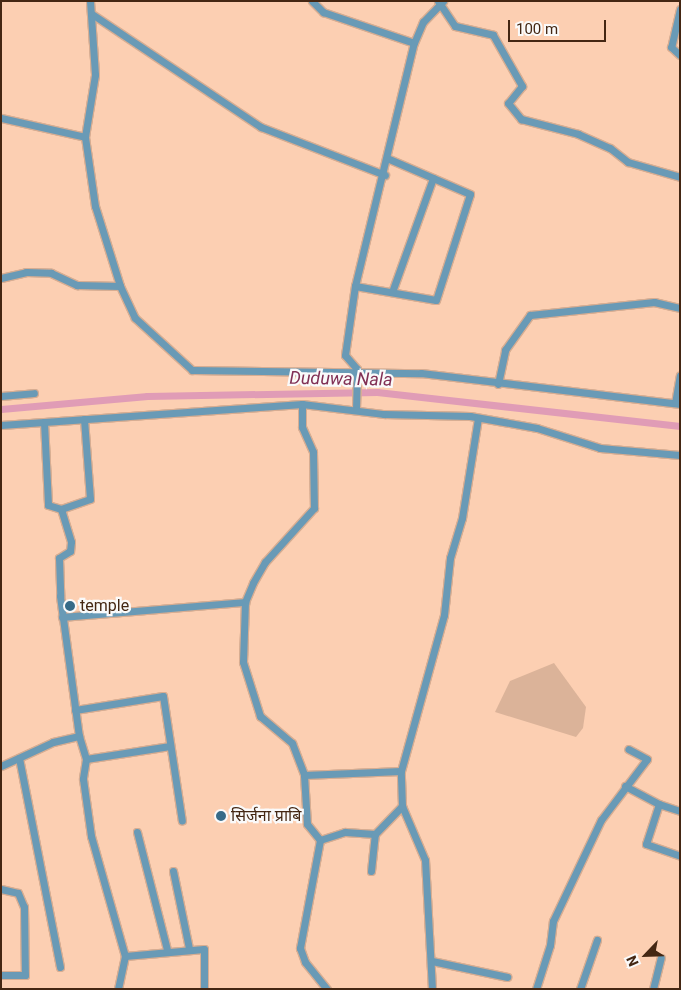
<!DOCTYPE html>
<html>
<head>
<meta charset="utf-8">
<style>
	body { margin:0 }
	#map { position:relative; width:681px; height:990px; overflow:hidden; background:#fccfb2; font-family:Roboto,"Noto Sans Devanagari",sans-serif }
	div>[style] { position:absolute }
	.green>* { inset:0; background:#dbb399 }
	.canal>* { height:7px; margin:-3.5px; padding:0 3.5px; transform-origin:3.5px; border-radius:3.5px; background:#e09cb6 }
	.roads { filter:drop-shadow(1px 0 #d7ad92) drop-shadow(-1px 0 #d7ad92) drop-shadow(0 1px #d7ad92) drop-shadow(0 -1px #d7ad92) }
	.minor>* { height:7px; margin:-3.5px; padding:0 3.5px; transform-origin:3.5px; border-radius:3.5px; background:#699ab6 }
	.dots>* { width:14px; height:14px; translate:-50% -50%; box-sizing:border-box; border:2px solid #fafafa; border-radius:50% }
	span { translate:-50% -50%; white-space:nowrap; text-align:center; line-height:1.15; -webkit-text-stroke:4.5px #fafafa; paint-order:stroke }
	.poi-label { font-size:16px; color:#442713 }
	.left { translate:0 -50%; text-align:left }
	.water-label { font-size:18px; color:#813055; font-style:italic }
	.frame { position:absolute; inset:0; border:2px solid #442713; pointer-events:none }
	.north { position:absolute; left:621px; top:930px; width:50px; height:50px; -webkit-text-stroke:4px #fafafa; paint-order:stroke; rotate:246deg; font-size:14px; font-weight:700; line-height:20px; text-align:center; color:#442713 }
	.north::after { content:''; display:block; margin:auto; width:18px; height:22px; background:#442713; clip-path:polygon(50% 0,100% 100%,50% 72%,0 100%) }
	.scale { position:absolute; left:508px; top:20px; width:98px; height:22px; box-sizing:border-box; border:2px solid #442713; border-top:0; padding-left:6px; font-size:15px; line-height:18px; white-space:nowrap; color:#442713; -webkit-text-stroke:4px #fafafa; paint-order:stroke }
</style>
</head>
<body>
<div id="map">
	<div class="green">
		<div style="clip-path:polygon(554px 663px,586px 707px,583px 728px,576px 737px,495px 712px,510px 681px)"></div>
	</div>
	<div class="canal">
		<div style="left:1px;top:409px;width:147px;rotate:-5.1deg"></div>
		<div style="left:147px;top:396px;width:230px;rotate:-1deg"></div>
		<div style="left:377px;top:392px;width:305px;rotate:6.4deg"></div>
	</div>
	<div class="roads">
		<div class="minor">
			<div style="left:90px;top:1px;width:74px;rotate:86.1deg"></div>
			<div style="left:95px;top:75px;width:63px;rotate:99.2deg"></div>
			<div style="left:85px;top:137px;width:70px;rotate:81.8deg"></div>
			<div style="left:95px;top:206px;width:84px;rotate:72.6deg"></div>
			<div style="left:120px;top:286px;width:35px;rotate:65deg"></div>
			<div style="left:135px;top:318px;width:77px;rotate:42.4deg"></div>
			<div style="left:192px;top:370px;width:229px;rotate:0.8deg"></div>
			<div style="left:421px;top:373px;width:261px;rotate:6.8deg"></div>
			<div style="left:312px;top:1px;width:16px;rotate:45deg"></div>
			<div style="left:323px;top:12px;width:96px;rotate:18.8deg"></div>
			<div style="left:438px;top:1px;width:30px;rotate:56deg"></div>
			<div style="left:455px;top:26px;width:39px;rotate:13deg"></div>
			<div style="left:493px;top:35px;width:59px;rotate:60.4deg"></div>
			<div style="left:522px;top:86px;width:22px;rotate:129deg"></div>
			<div style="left:508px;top:103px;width:21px;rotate:51deg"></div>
			<div style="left:521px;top:119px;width:59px;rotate:14.7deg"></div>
			<div style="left:578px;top:134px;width:35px;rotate:24deg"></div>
			<div style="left:610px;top:148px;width:23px;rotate:38deg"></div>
			<div style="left:628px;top:162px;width:54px;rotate:16.1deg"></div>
			<div style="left:680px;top:9px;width:39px;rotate:103deg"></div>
			<div style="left:671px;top:47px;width:12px;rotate:42deg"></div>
			<div style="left:92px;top:14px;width:203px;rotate:33.8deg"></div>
			<div style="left:261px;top:127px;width:133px;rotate:21.2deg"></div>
			<div style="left:1px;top:118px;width:86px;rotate:12.7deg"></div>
			<div style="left:1px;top:278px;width:26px;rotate:-13deg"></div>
			<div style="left:26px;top:272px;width:25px;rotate:2deg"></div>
			<div style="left:51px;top:273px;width:29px;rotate:25deg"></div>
			<div style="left:77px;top:285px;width:43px;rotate:1.3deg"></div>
			<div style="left:355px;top:286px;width:82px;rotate:9.8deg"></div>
			<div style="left:436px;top:300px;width:111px;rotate:-72.2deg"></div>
			<div style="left:470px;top:194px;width:90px;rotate:-156.6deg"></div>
			<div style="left:392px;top:292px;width:121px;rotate:-70.2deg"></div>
			<div style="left:498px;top:384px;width:35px;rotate:-78deg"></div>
			<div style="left:505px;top:350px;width:43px;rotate:-54.5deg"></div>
			<div style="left:530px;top:315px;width:125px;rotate:-6deg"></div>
			<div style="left:654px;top:302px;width:27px;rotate:13deg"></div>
			<div style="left:1px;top:396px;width:33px;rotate:-5deg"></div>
			<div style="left:675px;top:403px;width:28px;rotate:-80deg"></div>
			<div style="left:302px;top:404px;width:23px;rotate:90deg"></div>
			<div style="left:302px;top:427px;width:27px;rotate:66deg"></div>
			<div style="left:313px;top:452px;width:56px;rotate:89deg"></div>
			<div style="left:314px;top:508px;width:73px;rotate:132.2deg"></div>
			<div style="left:265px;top:562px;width:24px;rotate:120deg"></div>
			<div style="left:253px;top:583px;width:21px;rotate:113deg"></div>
			<div style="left:245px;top:602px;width:60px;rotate:91.9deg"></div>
			<div style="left:243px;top:662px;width:57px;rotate:72.5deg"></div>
			<div style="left:260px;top:716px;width:42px;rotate:40.2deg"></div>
			<div style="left:292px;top:743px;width:34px;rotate:69deg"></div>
			<div style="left:304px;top:775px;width:49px;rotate:86.5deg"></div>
			<div style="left:307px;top:824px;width:21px;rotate:51deg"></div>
			<div style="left:320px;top:840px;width:110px;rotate:100.5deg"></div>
			<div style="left:300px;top:948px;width:15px;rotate:70deg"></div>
			<div style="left:305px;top:962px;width:35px;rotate:51deg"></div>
			<div style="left:356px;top:410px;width:41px;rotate:-88.6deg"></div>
			<div style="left:357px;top:369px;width:18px;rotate:-131deg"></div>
			<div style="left:345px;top:355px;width:70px;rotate:-81.8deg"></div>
			<div style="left:355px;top:286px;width:250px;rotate:-76.4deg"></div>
			<div style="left:414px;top:43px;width:23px;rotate:-67deg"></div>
			<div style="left:423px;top:22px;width:29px;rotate:-46deg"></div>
			<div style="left:84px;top:419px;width:80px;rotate:85.7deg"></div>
			<div style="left:90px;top:499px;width:31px;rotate:161deg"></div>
			<div style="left:61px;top:509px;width:34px;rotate:73deg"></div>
			<div style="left:71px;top:542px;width:9px;rotate:96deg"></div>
			<div style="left:70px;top:551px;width:13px;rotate:148deg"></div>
			<div style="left:59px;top:558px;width:38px;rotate:88deg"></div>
			<div style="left:60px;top:596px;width:141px;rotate:82.3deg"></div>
			<div style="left:79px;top:736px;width:24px;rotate:73deg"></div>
			<div style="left:86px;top:759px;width:20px;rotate:99deg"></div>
			<div style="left:83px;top:779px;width:58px;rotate:82deg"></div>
			<div style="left:91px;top:836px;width:125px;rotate:74.2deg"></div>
			<div style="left:125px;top:956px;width:34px;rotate:102deg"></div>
			<div style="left:44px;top:422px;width:83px;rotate:87.2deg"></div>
			<div style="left:48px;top:505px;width:14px;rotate:17deg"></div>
			<div style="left:1px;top:425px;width:302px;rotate:-4deg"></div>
			<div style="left:302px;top:404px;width:83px;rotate:7deg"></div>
			<div style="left:384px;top:414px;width:86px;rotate:1.3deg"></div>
			<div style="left:470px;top:416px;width:68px;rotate:10.2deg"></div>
			<div style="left:537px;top:428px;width:66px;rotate:17.6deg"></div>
			<div style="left:600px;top:448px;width:80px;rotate:5deg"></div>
			<div style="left:62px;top:617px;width:184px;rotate:-4.7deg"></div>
			<div style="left:75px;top:710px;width:89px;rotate:-9deg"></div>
			<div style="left:163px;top:696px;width:126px;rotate:81.4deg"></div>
			<div style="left:19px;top:758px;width:213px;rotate:78.9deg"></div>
			<div style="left:86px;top:759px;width:85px;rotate:-8.8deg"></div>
			<div style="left:1px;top:766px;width:57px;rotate:-24.8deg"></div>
			<div style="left:53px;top:742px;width:27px;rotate:-13deg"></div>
			<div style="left:304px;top:775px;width:97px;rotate:-2.4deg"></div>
			<div style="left:625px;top:786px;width:38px;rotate:28deg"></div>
			<div style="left:680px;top:811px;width:22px;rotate:-162deg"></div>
			<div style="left:659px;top:804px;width:42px;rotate:108deg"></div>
			<div style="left:646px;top:844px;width:36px;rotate:19deg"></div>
			<div style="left:137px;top:832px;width:122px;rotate:75.7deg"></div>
			<div style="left:320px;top:840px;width:26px;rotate:-18deg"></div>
			<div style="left:345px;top:832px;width:30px;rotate:4deg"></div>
			<div style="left:173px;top:871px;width:79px;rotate:78.3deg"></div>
			<div style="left:371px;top:871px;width:37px;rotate:-84deg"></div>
			<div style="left:375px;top:834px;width:39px;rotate:-46deg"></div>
			<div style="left:1px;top:889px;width:17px;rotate:13deg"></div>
			<div style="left:18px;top:893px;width:15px;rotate:67deg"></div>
			<div style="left:24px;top:907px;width:68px;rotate:89.2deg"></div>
			<div style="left:25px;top:975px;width:24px;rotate:180deg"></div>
			<div style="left:125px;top:956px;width:79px;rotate:-5.1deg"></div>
			<div style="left:204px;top:949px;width:40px;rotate:90deg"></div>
			<div style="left:432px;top:961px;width:77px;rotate:12deg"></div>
			<div style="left:432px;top:989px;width:129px;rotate:-93.1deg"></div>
			<div style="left:425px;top:860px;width:59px;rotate:-113.1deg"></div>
			<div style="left:402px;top:806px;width:35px;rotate:-92deg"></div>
			<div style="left:401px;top:771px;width:162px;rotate:-74.6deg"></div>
			<div style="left:444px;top:615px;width:57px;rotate:-84deg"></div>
			<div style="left:450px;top:558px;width:42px;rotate:-73.3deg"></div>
			<div style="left:462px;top:518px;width:101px;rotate:-80.9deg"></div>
			<div style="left:536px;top:989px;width:46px;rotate:-72.3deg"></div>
			<div style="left:550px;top:945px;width:24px;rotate:-83deg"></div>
			<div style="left:553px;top:921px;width:112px;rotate:-64.6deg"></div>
			<div style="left:601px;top:820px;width:76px;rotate:-53deg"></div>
			<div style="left:647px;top:759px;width:21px;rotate:-152deg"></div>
			<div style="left:580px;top:989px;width:52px;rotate:-70.9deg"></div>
			<div style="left:653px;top:989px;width:32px;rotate:-76deg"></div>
		</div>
	</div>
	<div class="dots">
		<div style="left:70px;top:606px;background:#376b88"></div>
		<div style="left:221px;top:816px;background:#376b88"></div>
	</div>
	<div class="poi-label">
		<span class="left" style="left:80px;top:606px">temple</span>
		<span class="left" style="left:231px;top:816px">सिर्जना प्राबि</span>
	</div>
	<div class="water-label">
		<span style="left:341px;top:379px;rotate:1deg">Duduwa Nala</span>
	</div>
	<div class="frame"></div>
	<div class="north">N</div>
	<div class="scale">100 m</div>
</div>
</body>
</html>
